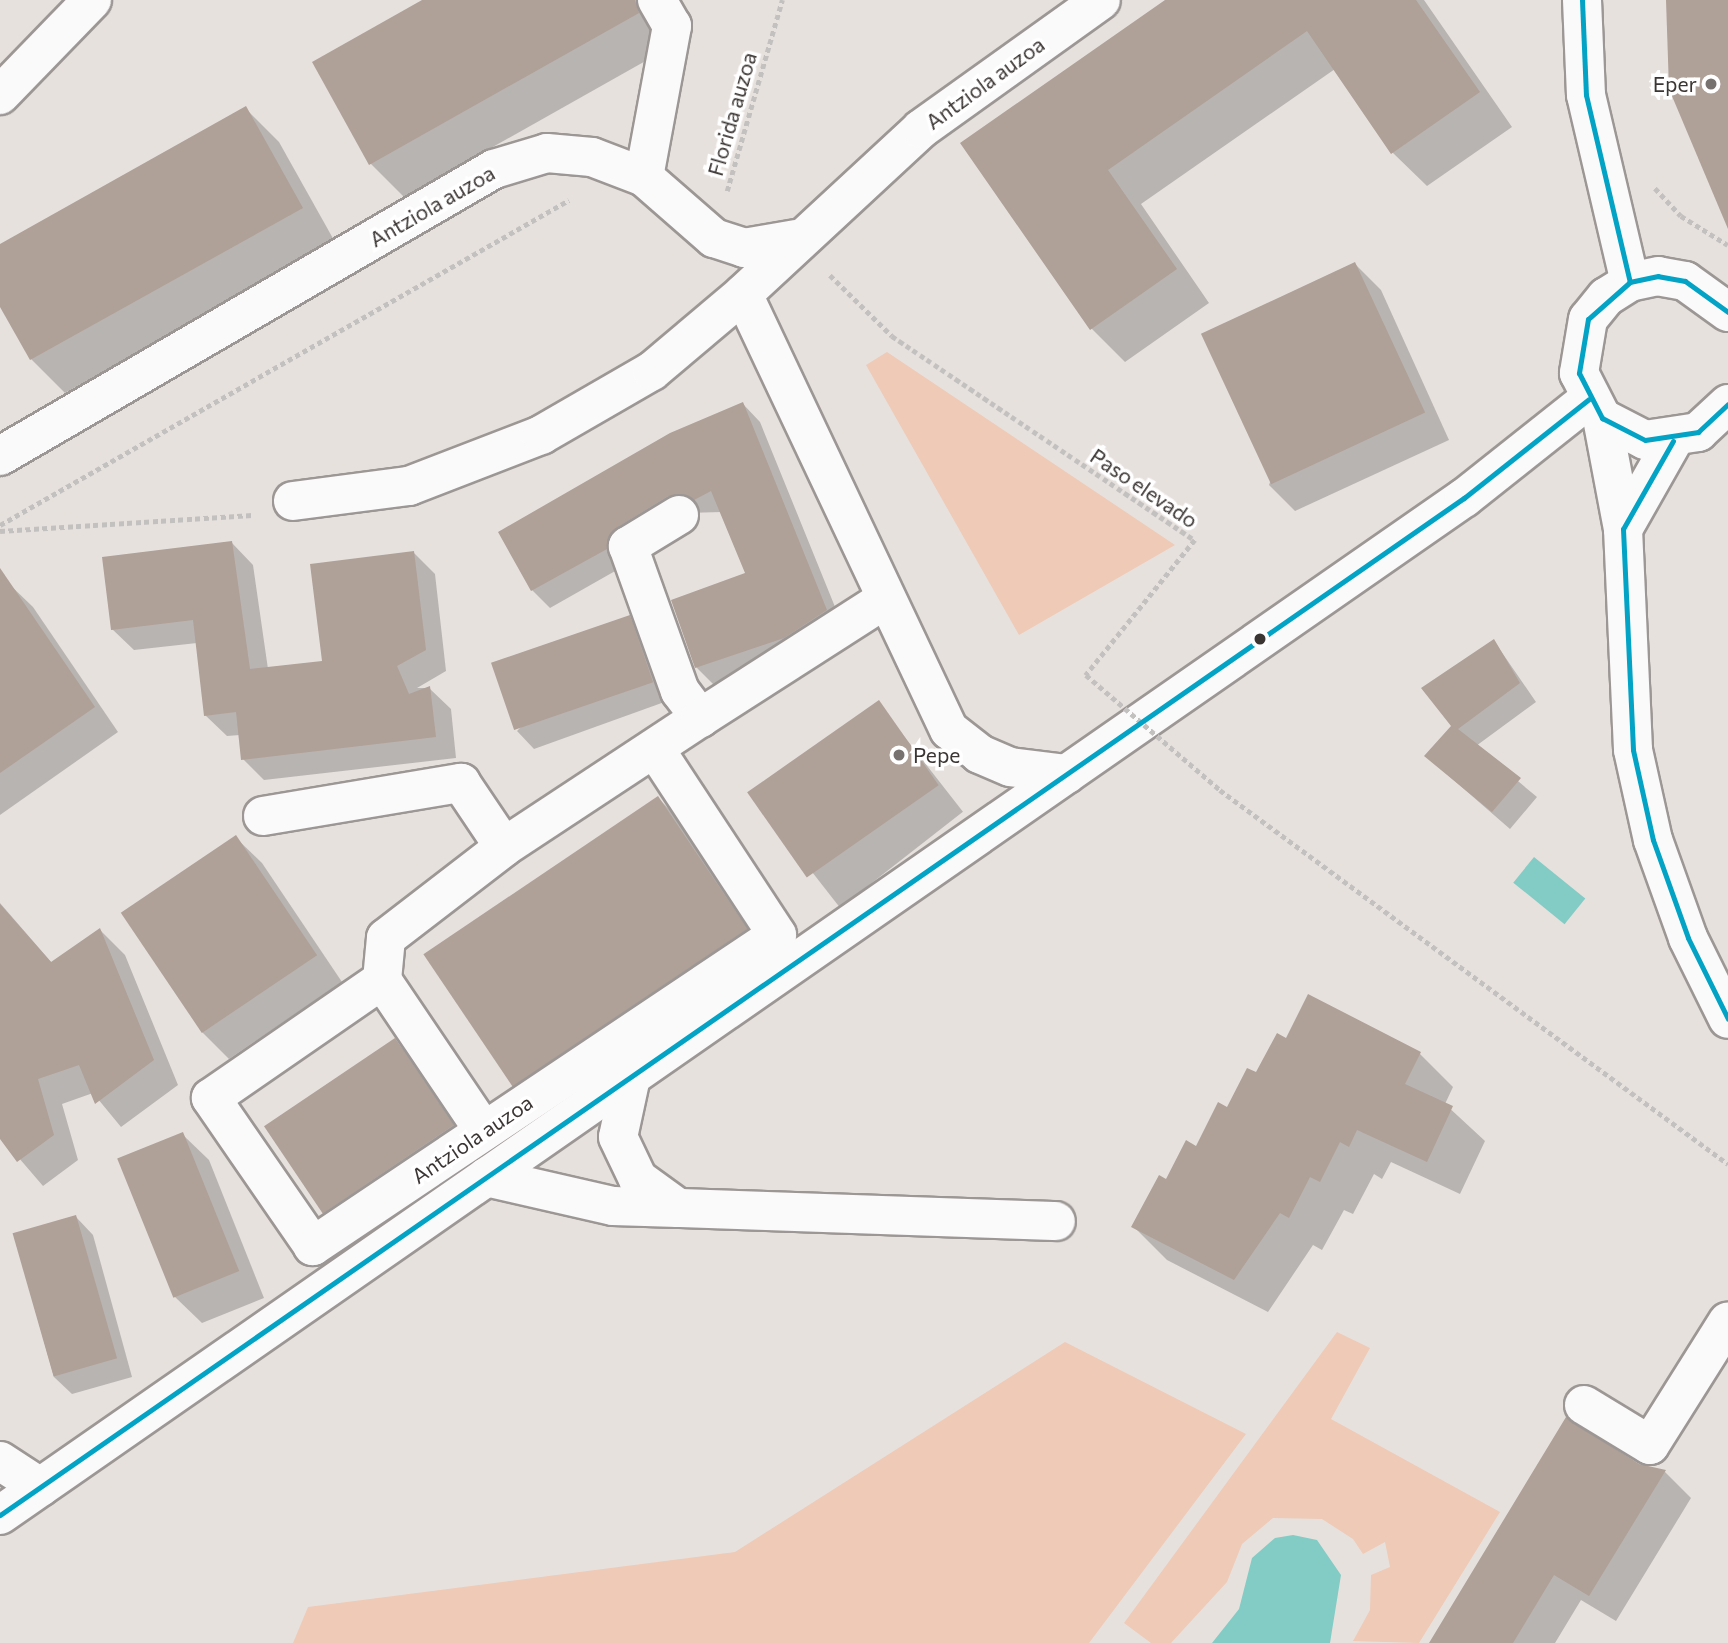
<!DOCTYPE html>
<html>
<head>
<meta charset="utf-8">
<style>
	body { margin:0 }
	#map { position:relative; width:1728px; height:1643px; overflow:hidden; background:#e7e1de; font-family:Commissioner,sans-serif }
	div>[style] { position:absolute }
	.green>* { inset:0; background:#eecab7 }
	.water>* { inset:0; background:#83cbc5; transform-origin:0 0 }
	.shadow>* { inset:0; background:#0003; transform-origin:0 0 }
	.building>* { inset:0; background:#afa098; transform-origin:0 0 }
	.path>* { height:4.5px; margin-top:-2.25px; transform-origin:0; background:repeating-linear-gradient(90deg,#c3c1c0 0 5px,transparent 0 8.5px) }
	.roads { filter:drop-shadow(2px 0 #9c9795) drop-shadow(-2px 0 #9c9795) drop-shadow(0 2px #9c9795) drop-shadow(0 -2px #9c9795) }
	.minor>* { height:38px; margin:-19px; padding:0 19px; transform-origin:19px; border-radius:19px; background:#fbfafa }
	.major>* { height:38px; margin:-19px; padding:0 19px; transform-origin:19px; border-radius:19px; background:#fbfafa }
	.path-bridge>* { height:4.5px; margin-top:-2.25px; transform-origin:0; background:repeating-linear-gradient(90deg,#c3c1c0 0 5px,transparent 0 8.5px) }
	.bus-1>* { height:5px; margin:-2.5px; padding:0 2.5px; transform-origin:2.5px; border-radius:2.5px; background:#03a3c6 }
	.dots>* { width:19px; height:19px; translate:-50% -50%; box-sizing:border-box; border:4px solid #fff; border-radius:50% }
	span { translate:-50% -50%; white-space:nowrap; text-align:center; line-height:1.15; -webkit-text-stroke:7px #fff; paint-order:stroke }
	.street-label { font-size:21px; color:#3b3634 }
	.poi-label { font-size:21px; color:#3b3634 }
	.right { translate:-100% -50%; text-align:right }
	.left { translate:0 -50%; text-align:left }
</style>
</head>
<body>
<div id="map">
	<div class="green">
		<div style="clip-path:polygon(887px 352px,1175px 545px,1019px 635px,866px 365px)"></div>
		<div style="clip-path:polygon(1337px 1332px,1370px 1348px,1331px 1419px,1500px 1512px,1419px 1643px,1353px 1641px,1370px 1610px,1371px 1575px,1390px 1567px,1385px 1542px,1363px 1554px,1353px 1539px,1322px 1519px,1273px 1518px,1242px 1544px,1227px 1582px,1171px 1643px,1151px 1643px,1124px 1623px)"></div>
		<div style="clip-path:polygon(1065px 1342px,1246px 1434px,1089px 1643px,293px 1643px,308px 1607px,735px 1552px)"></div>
	</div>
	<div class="water">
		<div style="left:1534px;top:857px;width:66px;height:33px;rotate:39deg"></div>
		<div style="clip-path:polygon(1293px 1535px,1317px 1540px,1341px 1575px,1330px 1643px,1212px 1643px,1239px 1609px,1252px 1558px,1275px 1538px)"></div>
	</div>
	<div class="shadow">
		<div style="clip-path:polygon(426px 0,637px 0,665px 50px,404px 197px,370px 163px)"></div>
		<div style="clip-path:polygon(1168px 0,1424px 0,1512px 127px,1427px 186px,1393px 153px,1335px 69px,1141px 204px,1209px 303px,1125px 362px,1091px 328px,963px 143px)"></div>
		<div style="clip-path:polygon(245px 108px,279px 142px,335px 242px,65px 393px,31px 359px,0 304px,0 246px)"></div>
		<div style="clip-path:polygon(1355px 264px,1381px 290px,1449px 440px,1295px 511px,1269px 485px)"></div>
		<div style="clip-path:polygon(743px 404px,760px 422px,844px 629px,802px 655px,714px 685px,696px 667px,748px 574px,722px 512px,686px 513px,624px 566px,550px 608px,532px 590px)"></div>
		<div style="clip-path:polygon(232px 543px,253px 565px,268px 669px,324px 663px,414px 553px,435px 574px,446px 671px,417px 688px,429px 688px,451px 709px,456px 758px,264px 780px,243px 759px,240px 735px,227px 736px,205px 715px,197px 643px,134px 650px,112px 629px)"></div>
		<div style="clip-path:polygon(8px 583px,33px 607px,118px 732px,0 815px,0 588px)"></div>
		<div style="clip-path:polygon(629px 617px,647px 635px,670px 700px,534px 749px,517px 731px)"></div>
		<div style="clip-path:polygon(1494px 641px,1536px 702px,1476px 746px,1537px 797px,1510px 829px,1426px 756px,1453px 726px)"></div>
		<div style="left:878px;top:703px;width:138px;height:156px;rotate:52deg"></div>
		<div style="clip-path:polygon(658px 798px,684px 824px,772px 956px,544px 1109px,517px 1082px)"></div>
		<div style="clip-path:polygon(235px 837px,262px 863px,342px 982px,229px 1059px,203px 1033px,123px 914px)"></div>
		<div style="clip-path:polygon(0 903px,52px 963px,100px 930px,125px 955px,178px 1085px,121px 1127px,93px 1093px,62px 1104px,78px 1160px,43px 1186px,0 1136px)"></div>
		<div style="clip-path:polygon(1286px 1040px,1420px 1054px,1453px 1087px,1445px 1104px,1485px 1141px,1460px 1194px,1391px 1162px,1382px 1179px,1374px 1174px,1353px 1214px,1344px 1210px,1322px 1250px,1313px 1245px,1268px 1312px,1167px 1260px,1134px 1227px)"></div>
		<div style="clip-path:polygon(395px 1041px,421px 1067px,479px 1152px,349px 1239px,323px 1213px)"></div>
		<div style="clip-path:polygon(182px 1134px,209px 1160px,264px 1298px,202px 1323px,175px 1297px)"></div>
		<div style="clip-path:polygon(76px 1217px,93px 1235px,132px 1377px,72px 1394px,54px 1377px,14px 1234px)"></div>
		<div style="clip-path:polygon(1638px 1465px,1665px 1472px,1691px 1498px,1616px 1621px,1581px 1600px,1555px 1643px,1431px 1643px)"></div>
	</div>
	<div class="building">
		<div style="clip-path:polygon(422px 0,635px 0,639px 13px,369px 165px,312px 62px)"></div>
		<div style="clip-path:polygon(1165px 0,1416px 0,1480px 92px,1391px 154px,1307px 31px,1108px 170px,1177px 269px,1090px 330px,960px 143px)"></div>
		<div style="clip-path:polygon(1666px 0,1728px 0,1728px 229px,1669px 89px)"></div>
		<div style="clip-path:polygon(246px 106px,303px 208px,30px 360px,0 307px,0 244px)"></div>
		<div style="left:1355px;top:262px;width:166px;height:170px;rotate:65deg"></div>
		<div style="clip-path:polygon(743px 402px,827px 610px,784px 638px,695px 668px,671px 600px,745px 573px,711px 491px,694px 500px,668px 496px,616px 528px,607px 549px,531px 591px,498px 532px,670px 433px)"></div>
		<div style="clip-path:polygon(232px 541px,250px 669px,322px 661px,310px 564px,414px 551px,426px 650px,397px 666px,409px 694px,430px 686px,436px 737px,241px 760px,236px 712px,204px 716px,193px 620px,111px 630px,102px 557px)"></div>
		<div style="clip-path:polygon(0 568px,95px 707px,0 773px)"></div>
		<div style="left:630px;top:615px;width:71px;height:147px;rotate:71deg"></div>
		<div style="clip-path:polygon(1494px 639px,1520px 683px,1458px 729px,1521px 778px,1492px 812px,1424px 756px,1451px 726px,1421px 688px)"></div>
		<div style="left:879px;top:700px;width:104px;height:161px;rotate:55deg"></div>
		<div style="left:658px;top:796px;width:160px;height:283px;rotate:56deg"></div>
		<div style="left:236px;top:835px;width:145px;height:139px;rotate:56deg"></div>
		<div style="clip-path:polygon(0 904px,51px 962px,100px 928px,154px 1060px,95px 1104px,79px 1065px,38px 1079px,54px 1135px,17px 1162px,0 1139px)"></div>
		<div style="clip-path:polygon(1308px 994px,1421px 1052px,1405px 1084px,1453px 1106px,1427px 1162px,1357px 1130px,1349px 1147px,1340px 1142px,1320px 1182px,1310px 1177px,1289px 1218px,1280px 1213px,1234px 1280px,1131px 1227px,1159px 1175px,1166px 1179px,1186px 1140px,1196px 1146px,1218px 1102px,1227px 1107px,1247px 1068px,1256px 1072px,1277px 1033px,1286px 1038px)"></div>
		<div style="left:395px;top:1038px;width:105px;height:158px;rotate:56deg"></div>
		<div style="left:183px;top:1132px;width:150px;height:71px;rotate:68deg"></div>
		<div style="left:76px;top:1215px;width:149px;height:66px;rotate:74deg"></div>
		<div style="clip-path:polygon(1566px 1417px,1639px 1464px,1666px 1470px,1589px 1596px,1554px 1575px,1513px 1643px,1429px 1643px)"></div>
	</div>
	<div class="path">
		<div style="left:1655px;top:188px;width:38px;rotate:47deg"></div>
		<div style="left:1681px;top:216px;width:55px;rotate:31.7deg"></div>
		<div style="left:727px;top:191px;width:199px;rotate:-73.9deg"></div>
		<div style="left:830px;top:275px;width:87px;rotate:44.5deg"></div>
		<div style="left:0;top:525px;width:655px;rotate:-29.73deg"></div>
		<div style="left:0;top:531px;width:253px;rotate:-3.6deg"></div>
		<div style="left:1220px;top:790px;width:631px;rotate:36.36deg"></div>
	</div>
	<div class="roads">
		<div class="minor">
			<div style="left:1582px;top:0;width:95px;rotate:87.6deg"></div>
			<div style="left:1586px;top:95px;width:192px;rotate:76.8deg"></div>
			<div style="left:0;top:95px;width:132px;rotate:-45.9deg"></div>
			<div style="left:644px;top:177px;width:154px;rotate:-79.5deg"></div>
			<div style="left:672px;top:26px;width:30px;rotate:-120deg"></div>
			<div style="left:1602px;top:418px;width:113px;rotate:79.3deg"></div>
			<div style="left:1623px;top:529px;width:221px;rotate:87.4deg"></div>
			<div style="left:1633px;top:750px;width:92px;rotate:77.5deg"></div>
			<div style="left:1653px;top:840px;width:104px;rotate:70.3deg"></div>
			<div style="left:1688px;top:938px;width:90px;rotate:63.7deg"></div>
			<div style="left:0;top:456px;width:571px;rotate:-30.16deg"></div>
			<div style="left:494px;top:169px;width:55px;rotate:-16.8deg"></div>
			<div style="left:547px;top:153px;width:45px;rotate:5.1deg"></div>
			<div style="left:592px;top:157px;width:56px;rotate:21deg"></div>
			<div style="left:644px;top:177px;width:93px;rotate:41.1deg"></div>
			<div style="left:714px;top:238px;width:32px;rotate:18deg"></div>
			<div style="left:744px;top:248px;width:53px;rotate:-9.8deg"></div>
			<div style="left:293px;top:501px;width:117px;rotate:-7.4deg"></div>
			<div style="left:409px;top:486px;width:142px;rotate:-21.1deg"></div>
			<div style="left:541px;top:435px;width:128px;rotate:-30deg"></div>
			<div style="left:652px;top:371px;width:119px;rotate:-40.2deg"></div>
			<div style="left:679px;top:515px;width:60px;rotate:148.7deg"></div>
			<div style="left:628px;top:546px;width:154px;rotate:70.3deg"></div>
			<div style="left:680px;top:691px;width:34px;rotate:53deg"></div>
			<div style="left:1623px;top:529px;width:101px;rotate:-60.4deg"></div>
			<div style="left:655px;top:749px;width:222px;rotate:56.7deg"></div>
			<div style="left:777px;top:935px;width:559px;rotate:146.17deg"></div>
			<div style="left:313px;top:1246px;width:180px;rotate:-124.6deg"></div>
			<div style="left:211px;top:1098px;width:208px;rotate:-34.6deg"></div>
			<div style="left:382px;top:980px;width:42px;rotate:-84.6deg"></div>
			<div style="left:386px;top:938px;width:149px;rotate:-37.6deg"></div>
			<div style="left:504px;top:847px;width:235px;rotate:-33.4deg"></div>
			<div style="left:700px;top:718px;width:219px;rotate:-32.7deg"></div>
			<div style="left:1067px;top:774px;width:57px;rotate:-173deg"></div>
			<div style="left:1010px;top:767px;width:33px;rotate:-157deg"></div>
			<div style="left:980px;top:754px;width:39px;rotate:-142deg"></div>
			<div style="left:949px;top:730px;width:482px;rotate:-115.3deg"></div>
			<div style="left:743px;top:294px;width:243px;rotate:-42.8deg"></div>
			<div style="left:921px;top:129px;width:221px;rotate:-35.6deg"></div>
			<div style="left:263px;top:816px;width:201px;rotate:-9.5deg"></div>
			<div style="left:461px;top:783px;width:77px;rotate:56.1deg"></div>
			<div style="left:382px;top:980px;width:182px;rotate:56deg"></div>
			<div style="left:631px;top:1077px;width:61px;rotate:102.2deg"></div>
			<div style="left:618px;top:1137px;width:47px;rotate:64.5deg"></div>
			<div style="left:638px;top:1179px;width:49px;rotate:35.9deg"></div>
			<div style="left:678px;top:1208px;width:378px;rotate:2deg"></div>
			<div style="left:486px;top:1177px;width:130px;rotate:12.9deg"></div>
			<div style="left:613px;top:1206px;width:65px;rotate:1.8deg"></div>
			<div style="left:1584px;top:1405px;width:77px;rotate:31.2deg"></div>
			<div style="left:1650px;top:1445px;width:146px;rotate:-57.8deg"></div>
			<div style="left:0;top:1461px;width:48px;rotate:33deg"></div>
		</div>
		<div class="major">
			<div style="left:1728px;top:312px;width:53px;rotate:-144.2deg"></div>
			<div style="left:1685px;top:281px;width:27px;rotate:-170deg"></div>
			<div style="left:1658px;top:276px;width:29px;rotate:168deg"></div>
			<div style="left:1630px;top:282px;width:28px;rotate:148deg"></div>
			<div style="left:1606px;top:297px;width:28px;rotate:129deg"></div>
			<div style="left:1588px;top:319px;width:55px;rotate:99.5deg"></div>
			<div style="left:1579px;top:373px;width:51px;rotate:62.9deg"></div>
			<div style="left:1602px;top:418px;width:48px;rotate:27.1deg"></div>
			<div style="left:1645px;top:440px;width:54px;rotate:-8.6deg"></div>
			<div style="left:1698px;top:432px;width:41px;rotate:-43deg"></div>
			<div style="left:0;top:1515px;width:1783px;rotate:-34.79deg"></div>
			<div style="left:1464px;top:498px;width:159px;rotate:-38.4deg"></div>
		</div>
	</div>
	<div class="path-bridge">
		<div style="left:892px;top:336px;width:365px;rotate:34deg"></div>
		<div style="left:1195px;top:540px;width:174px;rotate:128.9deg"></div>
		<div style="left:1086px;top:675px;width:177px;rotate:40.6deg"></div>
	</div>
	<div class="bus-1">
		<div style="left:1582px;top:0;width:95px;rotate:87.6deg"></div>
		<div style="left:1586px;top:95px;width:192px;rotate:76.8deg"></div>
		<div style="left:1728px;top:312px;width:53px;rotate:-144.2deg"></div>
		<div style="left:1685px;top:281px;width:27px;rotate:-170deg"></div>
		<div style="left:1658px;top:276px;width:29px;rotate:168deg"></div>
		<div style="left:1630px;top:282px;width:56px;rotate:138.6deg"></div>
		<div style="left:1588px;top:319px;width:55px;rotate:99.5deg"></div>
		<div style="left:1579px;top:373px;width:51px;rotate:62.9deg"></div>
		<div style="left:1602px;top:418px;width:48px;rotate:27.1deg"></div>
		<div style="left:1645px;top:440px;width:54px;rotate:-8.6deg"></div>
		<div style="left:1698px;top:432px;width:41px;rotate:-43deg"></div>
		<div style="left:1673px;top:441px;width:101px;rotate:119.6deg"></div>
		<div style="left:1623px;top:529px;width:221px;rotate:87.4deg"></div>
		<div style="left:1633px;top:750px;width:92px;rotate:77.5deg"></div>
		<div style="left:1653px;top:840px;width:104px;rotate:70.3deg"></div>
		<div style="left:1688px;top:938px;width:90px;rotate:63.7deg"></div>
		<div style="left:0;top:1515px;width:1783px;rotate:-34.79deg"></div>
		<div style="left:1464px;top:498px;width:159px;rotate:-38.4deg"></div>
	</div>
	<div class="dots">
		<div style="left:1711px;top:84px;background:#777270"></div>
		<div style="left:1260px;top:639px;background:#3b3634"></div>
		<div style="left:899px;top:755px;background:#777270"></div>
	</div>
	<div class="street-label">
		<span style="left:985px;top:83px;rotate:-36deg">Antziola auzoa</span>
		<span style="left:732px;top:114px;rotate:-74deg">Florida auzoa</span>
		<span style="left:432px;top:206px;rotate:-30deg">Antziola auzoa</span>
		<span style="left:1144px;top:488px;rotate:34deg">Paso elevado</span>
		<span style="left:472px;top:1139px;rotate:-34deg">Antziola auzoa</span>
	</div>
	<div class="poi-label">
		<span class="right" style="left:1697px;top:84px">Eper</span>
		<span class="left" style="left:913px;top:755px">Pepe</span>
	</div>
</div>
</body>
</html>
